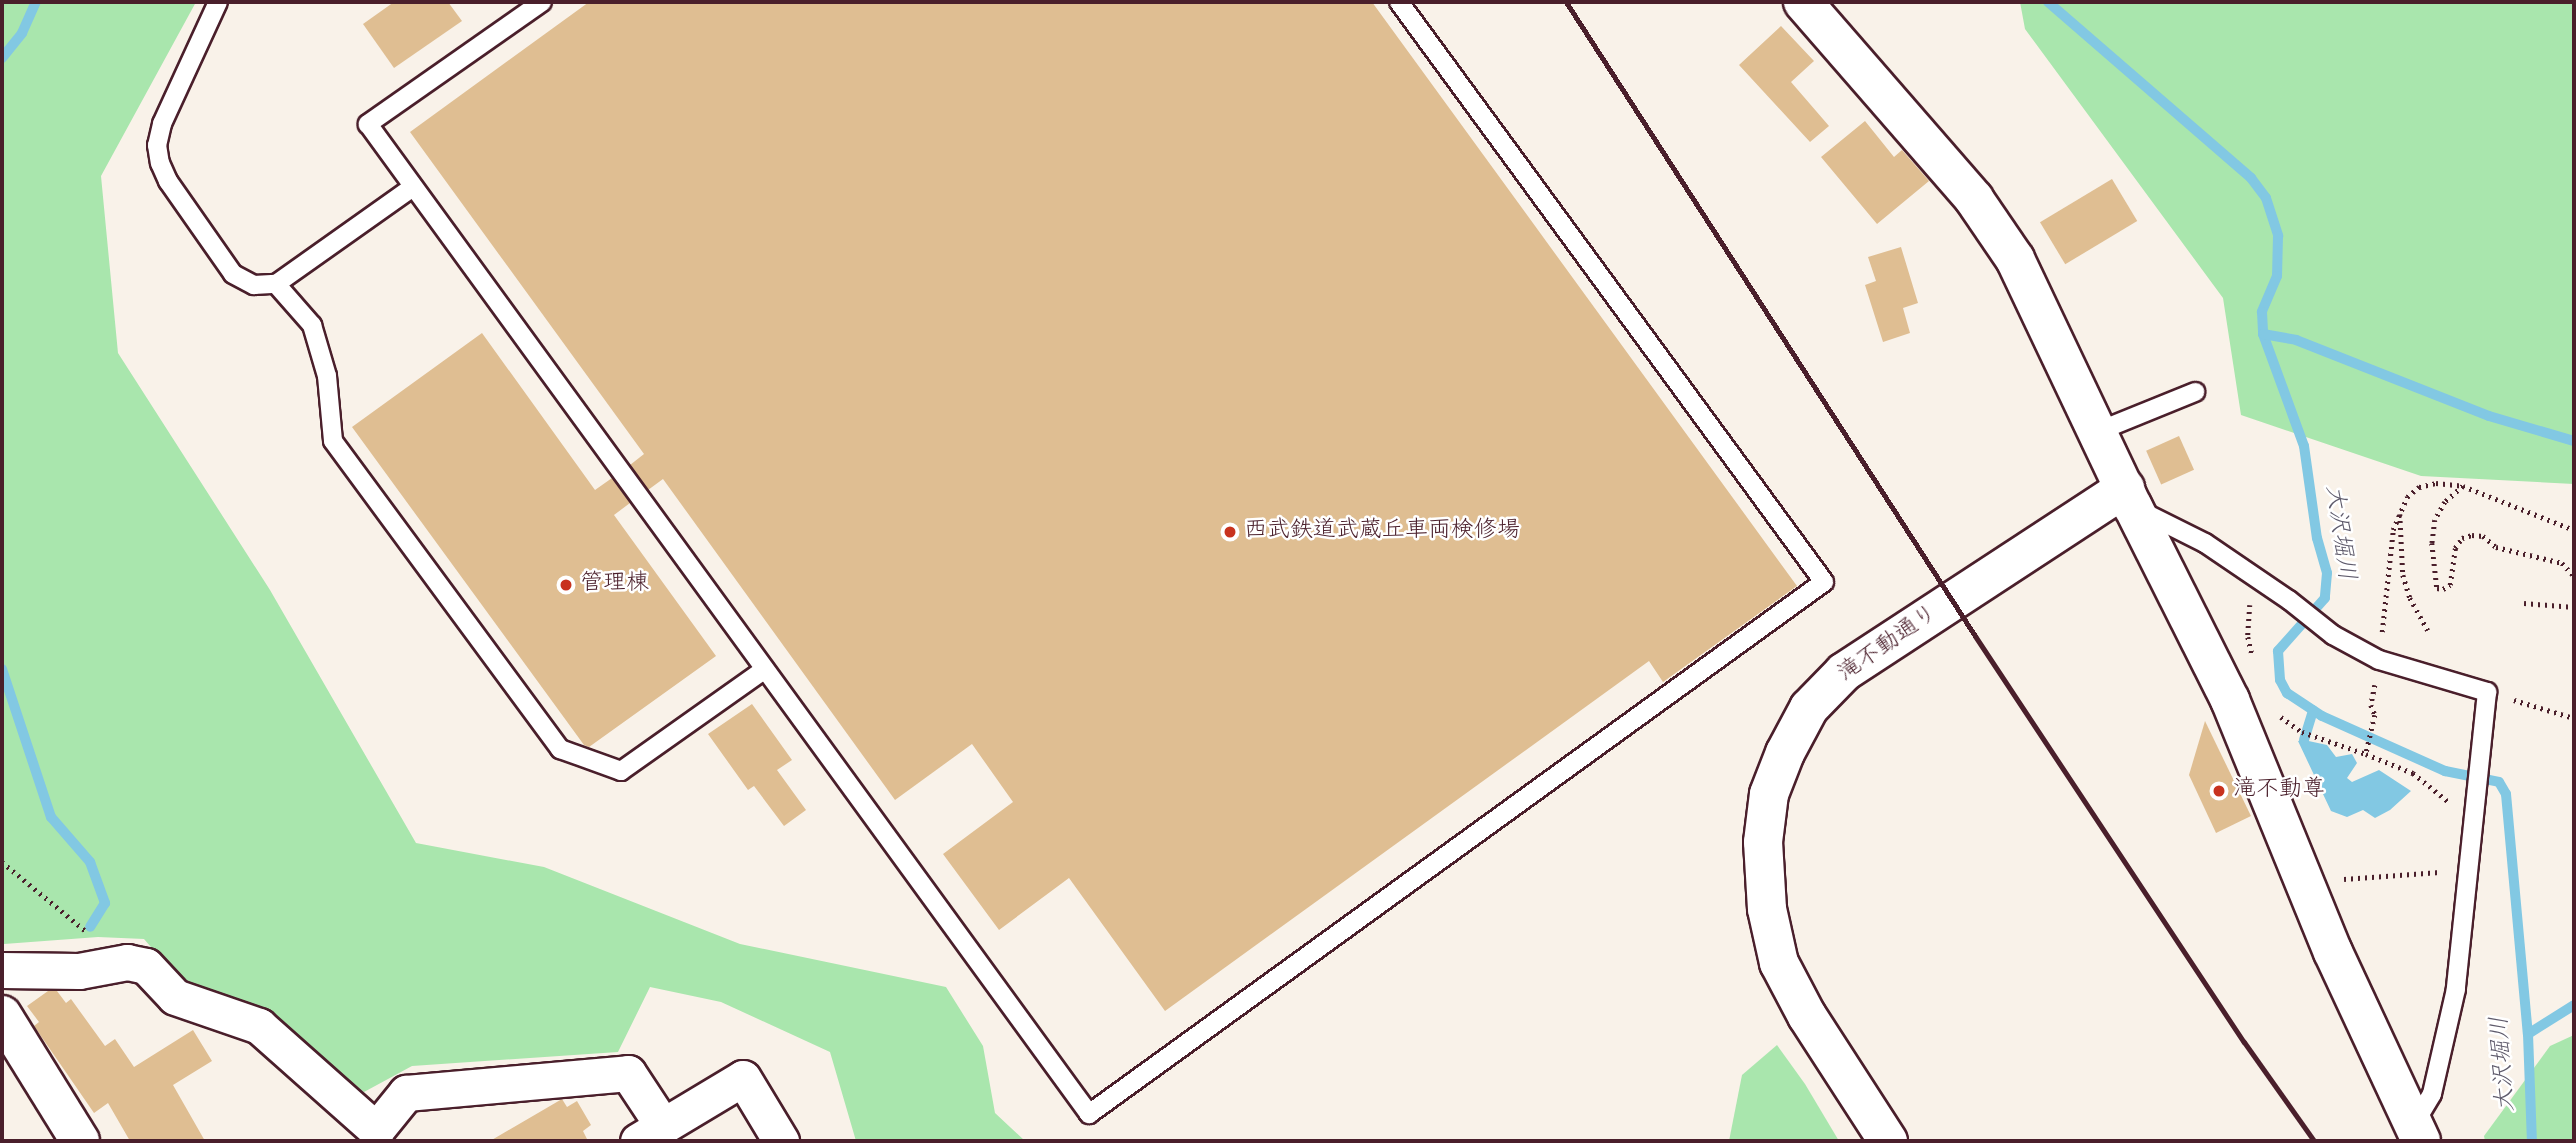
<!DOCTYPE html>
<html>
<head>
<meta charset="utf-8">
<style>
	body { margin:0 }
	#map { position:relative; width:2576px; height:1143px; overflow:hidden; background:#f9f2e9; font-family:"Gochi Hand","Klee One",sans-serif }
	div>[style] { position:absolute }
	.green>* { inset:0; background:#a9e6ad }
	.water>* { inset:0; background:#82c8e3 }
	.stream>* { height:10px; margin:-5px; padding:0 5px; transform-origin:5px; border-radius:5px; background:#82c8e3 }
	.building>* { inset:0; background:#dfbe92; transform-origin:0 0 }
	.path>* { height:4.5px; margin-top:-2.25px; transform-origin:0; background:repeating-linear-gradient(90deg,#4a1f2b 0 2px,transparent 0 7px) }
	.roads { filter:drop-shadow(2px 0 #4a1f2b) drop-shadow(-2px 0 #4a1f2b) drop-shadow(0 2px #4a1f2b) drop-shadow(0 -2px #4a1f2b) }
	.service>* { height:18px; margin:-9px; padding:0 9px; transform-origin:9px; border-radius:9px; background:#fff }
	.minor>* { height:35px; margin:-17.5px; padding:0 17.5px; transform-origin:17.5px; border-radius:17.5px; background:#fff }
	.tertiary>* { height:38px; margin:-19px; padding:0 19px; transform-origin:19px; border-radius:19px; background:#fff }
	.rail>* { height:5px; margin:-2.5px; padding:0 2.5px; transform-origin:2.5px; border-radius:2.5px; background:#4a1f2b }
	.dots>* { width:19px; height:19px; translate:-50% -50%; box-sizing:border-box; border:4px solid #fff; border-radius:50% }
	span { translate:-50% -50%; white-space:nowrap; text-align:center; line-height:1.15; -webkit-text-stroke:5px #fff; paint-order:stroke }
	.poi-label { font-size:23px; color:#4a1f2b }
	.left { translate:0 -50%; text-align:left }
	.street-label { font-size:23px; color:#4a1f2b }
	.water-label { font-size:24px; color:#5e5a6b; font-style:italic }
	.frame { position:absolute; inset:0; border:4px solid #4a1f2b; pointer-events:none }
</style>
</head>
<body>
<div id="map">
	<div class="green">
		<div style="clip-path:polygon(2px 2px,196px 2px,101px 176px,118px 353px,270px 590px,416px 843px,544px 867px,740px 944px,946px 987px,983px 1046px,995px 1113px,1025px 1141px,856px 1141px,830px 1052px,721px 1002px,650px 987px,618px 1052px,412px 1066px,364px 1092px,265px 1011px,181px 982px,144px 939px,98px 937px,4px 944px,2px 941px)"></div>
		<div style="clip-path:polygon(2020px 2px,2574px 2px,2574px 484px,2421px 476px,2241px 415px,2223px 298px,2025px 29px)"></div>
		<div style="clip-path:polygon(2574px 1035px,2574px 1141px,2485px 1141px,2484px 1136px,2550px 1046px)"></div>
		<div style="clip-path:polygon(1777px 1045px,1805px 1084px,1839px 1141px,1729px 1141px,1742px 1075px)"></div>
	</div>
	<div class="water">
		<div style="clip-path:polygon(2304px 740px,2327px 745px,2336px 757px,2352px 754px,2357px 763px,2347px 778px,2352px 782px,2379px 770px,2411px 791px,2390px 810px,2375px 818px,2363px 810px,2347px 817px,2331px 811px,2298px 741px)"></div>
	</div>
	<div class="stream">
		<div style="left:2048px;top:2px;width:269px;rotate:40.9deg"></div>
		<div style="left:2251px;top:178px;width:25px;rotate:53deg"></div>
		<div style="left:2266px;top:198px;width:40px;rotate:72deg"></div>
		<div style="left:2278px;top:236px;width:40px;rotate:91.4deg"></div>
		<div style="left:2277px;top:276px;width:39px;rotate:113deg"></div>
		<div style="left:2262px;top:312px;width:22px;rotate:87deg"></div>
		<div style="left:2263px;top:334px;width:119px;rotate:69.9deg"></div>
		<div style="left:2304px;top:446px;width:93px;rotate:82deg"></div>
		<div style="left:2317px;top:538px;width:36px;rotate:74deg"></div>
		<div style="left:2327px;top:573px;width:25px;rotate:95deg"></div>
		<div style="left:2325px;top:598px;width:71px;rotate:131.6deg"></div>
		<div style="left:2278px;top:651px;width:29px;rotate:86deg"></div>
		<div style="left:2280px;top:680px;width:15px;rotate:62deg"></div>
		<div style="left:2287px;top:693px;width:42px;rotate:33.3deg"></div>
		<div style="left:2322px;top:716px;width:135px;rotate:24.1deg"></div>
		<div style="left:2445px;top:771px;width:55px;rotate:11.5deg"></div>
		<div style="left:2499px;top:782px;width:14px;rotate:60deg"></div>
		<div style="left:2506px;top:794px;width:241px;rotate:84.8deg"></div>
		<div style="left:2528px;top:1034px;width:107px;rotate:87.9deg"></div>
		<div style="left:2px;top:58px;width:32px;rotate:-51deg"></div>
		<div style="left:22px;top:33px;width:34px;rotate:-66deg"></div>
		<div style="left:2263px;top:334px;width:34px;rotate:10deg"></div>
		<div style="left:2296px;top:340px;width:207px;rotate:21.5deg"></div>
		<div style="left:2489px;top:416px;width:89px;rotate:16.4deg"></div>
		<div style="left:2px;top:669px;width:156px;rotate:71.7deg"></div>
		<div style="left:51px;top:817px;width:60px;rotate:49.1deg"></div>
		<div style="left:90px;top:862px;width:44px;rotate:69.9deg"></div>
		<div style="left:105px;top:903px;width:28px;rotate:122deg"></div>
		<div style="left:2304px;top:740px;width:31px;rotate:-73deg"></div>
		<div style="left:2528px;top:1034px;width:54px;rotate:-32.2deg"></div>
	</div>
	<div class="building">
		<div style="clip-path:polygon(394px 2px,448px 2px,462px 21px,394px 68px,363px 24px)"></div>
		<div style="clip-path:polygon(589px 2px,1372px 2px,1797px 586px,1663px 682px,1649px 661px,1165px 1011px,1069px 878px,999px 930px,943px 854px,1013px 802px,972px 744px,895px 800px,663px 479px,648px 490px,630px 465px,644px 454px,410px 132px)"></div>
		<div style="clip-path:polygon(1781px 26px,1814px 61px,1791px 82px,1829px 126px,1810px 142px,1739px 65px)"></div>
		<div style="clip-path:polygon(1865px 121px,1894px 157px,1902px 150px,1929px 181px,1877px 224px,1821px 157px)"></div>
		<div style="left:2112px;top:179px;width:49px;height:84px;rotate:59deg"></div>
		<div style="clip-path:polygon(1901px 247px,1918px 303px,1903px 308px,1910px 333px,1883px 342px,1865px 285px,1876px 281px,1868px 257px)"></div>
		<div style="clip-path:polygon(482px 333px,595px 490px,612px 478px,630px 503px,614px 515px,716px 656px,589px 747px,584px 745px,352px 427px)"></div>
		<div style="left:2179px;top:436px;width:37px;height:36px;rotate:66deg"></div>
		<div style="clip-path:polygon(752px 704px,792px 760px,777px 770px,806px 810px,784px 826px,754px 786px,748px 790px,708px 734px)"></div>
		<div style="clip-path:polygon(2205px 721px,2251px 816px,2216px 833px,2189px 775px)"></div>
		<div style="clip-path:polygon(48px 991px,57px 991px,66px 1003px,71px 999px,105px 1046px,115px 1039px,134px 1067px,193px 1030px,212px 1061px,173px 1085px,205px 1141px,130px 1141px,108px 1103px,94px 1113px,34px 1026px,39px 1022px,27px 1006px)"></div>
		<div style="clip-path:polygon(562px 1099px,567px 1107px,577px 1101px,591px 1125px,583px 1131px,588px 1141px,490px 1141px)"></div>
	</div>
	<div class="path">
		<div style="left:2463px;top:486px;width:119px;rotate:21.6deg"></div>
		<div style="left:2400px;top:514px;width:61px;rotate:87.2deg"></div>
		<div style="left:2403px;top:575px;width:24px;rotate:73deg"></div>
		<div style="left:2410px;top:598px;width:37px;rotate:61deg"></div>
		<div style="left:2524px;top:603px;width:50px;rotate:4.6deg"></div>
		<div style="left:2250px;top:605px;width:32px;rotate:94deg"></div>
		<div style="left:2248px;top:637px;width:18px;rotate:77deg"></div>
		<div style="left:2382px;top:632px;width:103px;rotate:-83.8deg"></div>
		<div style="left:2393px;top:530px;width:36px;rotate:-67deg"></div>
		<div style="left:2407px;top:497px;width:16px;rotate:-40deg"></div>
		<div style="left:2419px;top:487px;width:17px;rotate:-13deg"></div>
		<div style="left:2436px;top:483px;width:27px;rotate:6deg"></div>
		<div style="left:2463px;top:486px;width:24px;rotate:138deg"></div>
		<div style="left:2445px;top:502px;width:21px;rotate:119deg"></div>
		<div style="left:2435px;top:520px;width:23px;rotate:97deg"></div>
		<div style="left:2432px;top:543px;width:45px;rotate:83.7deg"></div>
		<div style="left:2437px;top:588px;width:6px;rotate:9deg"></div>
		<div style="left:2443px;top:589px;width:8px;rotate:-30deg"></div>
		<div style="left:2450px;top:585px;width:37px;rotate:-82deg"></div>
		<div style="left:2455px;top:548px;width:12px;rotate:-55deg"></div>
		<div style="left:2462px;top:538px;width:10px;rotate:-17deg"></div>
		<div style="left:2472px;top:535px;width:11px;rotate:5deg"></div>
		<div style="left:2483px;top:536px;width:17px;rotate:40deg"></div>
		<div style="left:2496px;top:547px;width:68px;rotate:13.6deg"></div>
		<div style="left:2562px;top:563px;width:18px;rotate:47deg"></div>
		<div style="left:2375px;top:685px;width:20px;rotate:101deg"></div>
		<div style="left:2371px;top:705px;width:11px;rotate:68deg"></div>
		<div style="left:2375px;top:715px;width:40px;rotate:103deg"></div>
		<div style="left:2366px;top:754px;width:51px;rotate:22deg"></div>
		<div style="left:2413px;top:773px;width:48px;rotate:39deg"></div>
		<div style="left:2514px;top:700px;width:63px;rotate:16.7deg"></div>
		<div style="left:2281px;top:717px;width:26px;rotate:36deg"></div>
		<div style="left:2302px;top:732px;width:68px;rotate:19deg"></div>
		<div style="left:2px;top:862px;width:110px;rotate:39.5deg"></div>
		<div style="left:2344px;top:879px;width:96px;rotate:-4.2deg"></div>
	</div>
	<div class="roads">
		<div class="service">
			<div style="left:218px;top:2px;width:134px;rotate:114.7deg"></div>
			<div style="left:162px;top:124px;width:22px;rotate:103deg"></div>
			<div style="left:157px;top:145px;width:18px;rotate:81deg"></div>
			<div style="left:160px;top:163px;width:20px;rotate:66deg"></div>
			<div style="left:168px;top:181px;width:113px;rotate:55deg"></div>
			<div style="left:233px;top:274px;width:24px;rotate:28deg"></div>
			<div style="left:254px;top:285px;width:22px;rotate:-3deg"></div>
			<div style="left:276px;top:284px;width:168px;rotate:-35.3deg"></div>
			<div style="left:542px;top:2px;width:213px;rotate:145deg"></div>
			<div style="left:368px;top:124px;width:1225px;rotate:53.93deg"></div>
			<div style="left:1089px;top:1114px;width:907px;rotate:-35.9deg"></div>
			<div style="left:1824px;top:582px;width:719px;rotate:-126.23deg"></div>
			<div style="left:276px;top:284px;width:55px;rotate:48.7deg"></div>
			<div style="left:312px;top:325px;width:53px;rotate:73.6deg"></div>
			<div style="left:327px;top:376px;width:65px;rotate:84.7deg"></div>
			<div style="left:333px;top:441px;width:383px;rotate:53.6deg"></div>
			<div style="left:560px;top:749px;width:65px;rotate:19.8deg"></div>
			<div style="left:621px;top:771px;width:176px;rotate:-35.3deg"></div>
			<div style="left:2099px;top:431px;width:104px;rotate:-22.1deg"></div>
			<div style="left:2143px;top:512px;width:69px;rotate:26.6deg"></div>
			<div style="left:2205px;top:543px;width:102px;rotate:34.2deg"></div>
			<div style="left:2289px;top:600px;width:56px;rotate:38.5deg"></div>
			<div style="left:2333px;top:635px;width:52px;rotate:28.5deg"></div>
			<div style="left:2379px;top:660px;width:113px;rotate:16.5deg"></div>
			<div style="left:2487px;top:692px;width:299px;rotate:96deg"></div>
			<div style="left:2456px;top:989px;width:108px;rotate:102.9deg"></div>
			<div style="left:2432px;top:1094px;width:35px;rotate:121deg"></div>
		</div>
		<div class="minor">
			<div style="left:2px;top:970px;width:77px;rotate:0.7deg"></div>
			<div style="left:79px;top:971px;width:49px;rotate:-10.6deg"></div>
			<div style="left:127px;top:962px;width:19px;rotate:12deg"></div>
			<div style="left:146px;top:966px;width:42px;rotate:46.9deg"></div>
			<div style="left:175px;top:997px;width:89px;rotate:19deg"></div>
			<div style="left:259px;top:1026px;width:157px;rotate:41.6deg"></div>
			<div style="left:376px;top:1130px;width:48px;rotate:-51deg"></div>
			<div style="left:406px;top:1093px;width:223px;rotate:-5.1deg"></div>
			<div style="left:628px;top:1073px;width:64px;rotate:56.6deg"></div>
			<div style="left:638px;top:1141px;width:122px;rotate:-31deg"></div>
			<div style="left:743px;top:1078px;width:74px;rotate:58.9deg"></div>
		</div>
		<div class="tertiary">
			<div style="left:1803px;top:2px;width:261px;rotate:49deg"></div>
			<div style="left:1974px;top:199px;width:73px;rotate:55.7deg"></div>
			<div style="left:2015px;top:259px;width:275px;rotate:64.6deg"></div>
			<div style="left:2133px;top:507px;width:216px;rotate:63.3deg"></div>
			<div style="left:2230px;top:700px;width:272px;rotate:67.8deg"></div>
			<div style="left:2333px;top:952px;width:208px;rotate:65deg"></div>
			<div style="left:2px;top:1015px;width:148px;rotate:58.2deg"></div>
			<div style="left:1888px;top:1141px;width:149px;rotate:-122.9deg"></div>
			<div style="left:1807px;top:1016px;width:60px;rotate:-117.8deg"></div>
			<div style="left:1779px;top:963px;width:55px;rotate:-102.5deg"></div>
			<div style="left:1767px;top:909px;width:67px;rotate:-93.4deg"></div>
			<div style="left:1763px;top:842px;width:48px;rotate:-82.9deg"></div>
			<div style="left:1769px;top:794px;width:44px;rotate:-68.7deg"></div>
			<div style="left:1785px;top:753px;width:51px;rotate:-61.9deg"></div>
			<div style="left:1809px;top:708px;width:50px;rotate:-45.8deg"></div>
			<div style="left:1844px;top:672px;width:336px;rotate:-33.2deg"></div>
		</div>
	</div>
	<div class="rail">
		<div style="left:1566px;top:2px;width:754px;rotate:57.17deg"></div>
		<div style="left:1975px;top:636px;width:487px;rotate:56.5deg"></div>
		<div style="left:2244px;top:1042px;width:121px;rotate:54.7deg"></div>
	</div>
	<div class="dots">
		<div style="left:1230px;top:532px;background:#c8321e"></div>
		<div style="left:566px;top:585px;background:#c8321e"></div>
		<div style="left:2219px;top:791px;background:#c8321e"></div>
	</div>
	<div class="poi-label">
		<span class="left" style="left:1244px;top:532px">西武鉄道武蔵丘車両検修場</span>
		<span class="left" style="left:580px;top:585px">管理棟</span>
		<span class="left" style="left:2233px;top:791px">滝不動尊</span>
	</div>
	<div class="street-label">
		<span style="left:1889px;top:645px;rotate:-35deg">滝不動通り</span>
	</div>
	<div class="water-label">
		<span style="left:2338px;top:533px;rotate:82deg">大沢堀川</span>
		<span style="left:2505px;top:1064px;rotate:-94deg">大沢堀川</span>
	</div>
	<div class="frame"></div>
</div>
</body>
</html>
